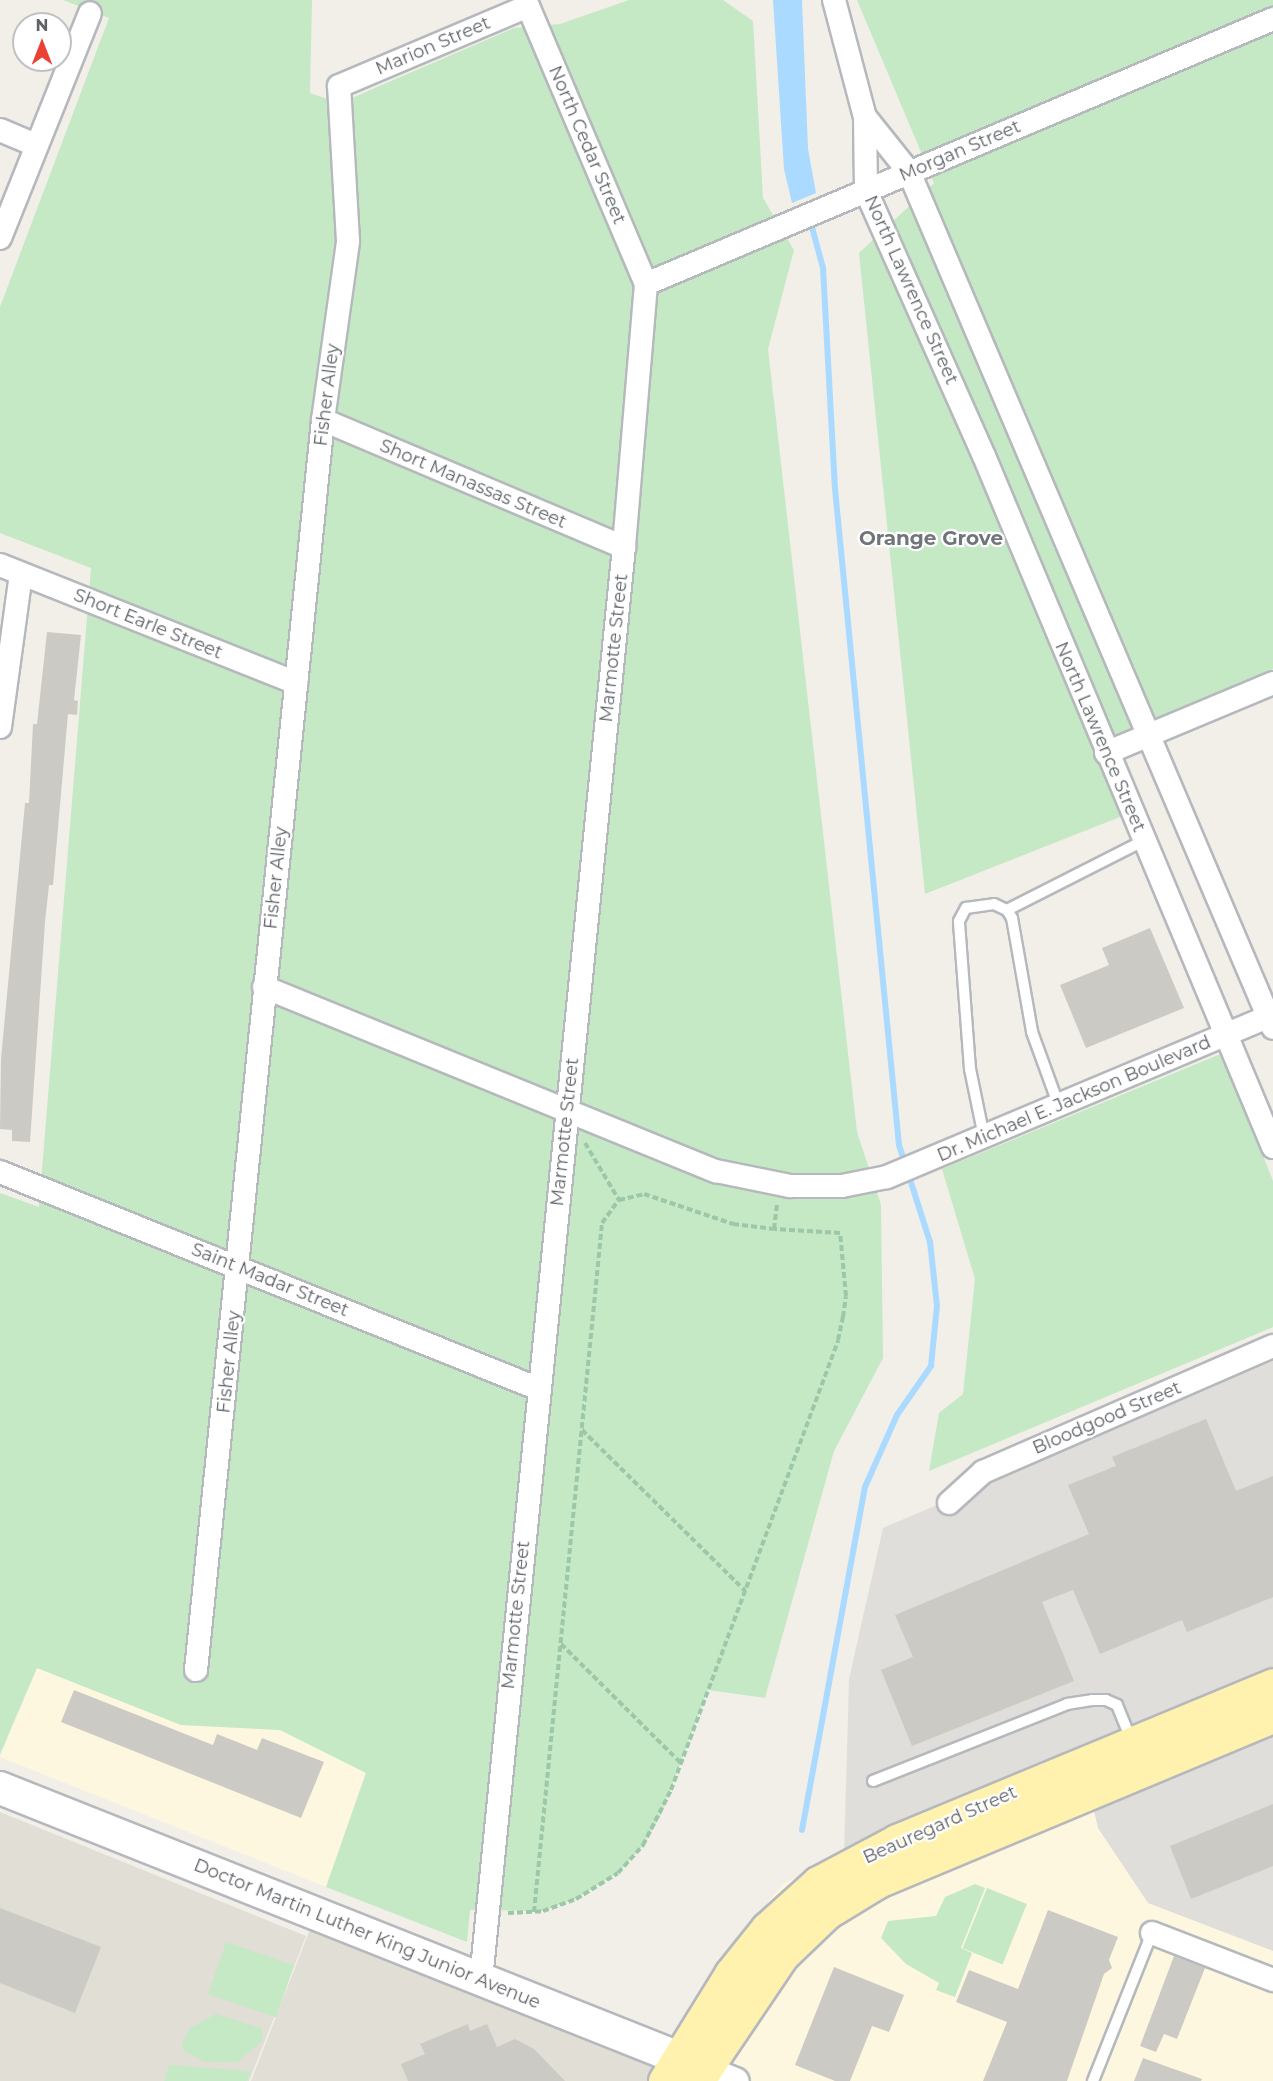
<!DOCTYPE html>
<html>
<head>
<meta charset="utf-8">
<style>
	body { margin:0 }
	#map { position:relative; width:1273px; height:2081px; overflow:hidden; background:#f1efe8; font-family:Montserrat,sans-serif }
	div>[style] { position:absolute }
	.commercial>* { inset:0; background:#fef7e0 }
	.industrial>* { inset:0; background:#e0deda }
	.education>* { inset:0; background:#e1ded6 }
	.green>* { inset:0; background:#c5e8c5; transform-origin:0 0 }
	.water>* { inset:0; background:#aadaff }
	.stream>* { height:6px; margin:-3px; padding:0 3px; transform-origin:3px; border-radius:3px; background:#aadaff }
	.building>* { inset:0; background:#cccac5 }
	.path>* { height:4px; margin-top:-2px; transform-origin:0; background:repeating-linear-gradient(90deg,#9cc7a9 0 6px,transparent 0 9px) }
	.roads { filter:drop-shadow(2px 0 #b5b8bc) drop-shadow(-2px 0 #b5b8bc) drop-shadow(0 2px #b5b8bc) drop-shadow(0 -2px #b5b8bc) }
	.service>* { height:10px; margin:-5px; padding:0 5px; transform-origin:5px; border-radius:5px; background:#fff }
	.minor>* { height:22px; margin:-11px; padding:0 11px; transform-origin:11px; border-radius:11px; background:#fff }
	.tertiary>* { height:27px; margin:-13.5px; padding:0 13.5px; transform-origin:13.5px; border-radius:13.5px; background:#fff }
	.secondary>* { height:32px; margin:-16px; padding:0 16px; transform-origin:16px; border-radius:16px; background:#fff }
	.primary>* { height:33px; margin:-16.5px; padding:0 16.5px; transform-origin:16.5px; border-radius:16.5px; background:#fff2af }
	span { translate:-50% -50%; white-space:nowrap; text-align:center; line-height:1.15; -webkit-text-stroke:4.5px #fff; paint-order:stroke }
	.street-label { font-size:18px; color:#5f6368 }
	.neighbourhood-label { font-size:20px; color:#70757a; font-weight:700 }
	.north { position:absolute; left:12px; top:12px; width:60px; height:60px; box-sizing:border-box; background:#fff; border:2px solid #bfc1c3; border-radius:50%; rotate:0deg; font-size:16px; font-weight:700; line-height:24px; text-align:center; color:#5f6368 }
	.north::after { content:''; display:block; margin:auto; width:21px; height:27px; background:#ea4335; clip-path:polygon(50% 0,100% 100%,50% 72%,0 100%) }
</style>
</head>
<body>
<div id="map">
	<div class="commercial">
		<div style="clip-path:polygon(37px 1668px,181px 1725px,280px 1730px,366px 1772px,326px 1887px,0 1757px)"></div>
		<div style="clip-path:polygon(1080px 1754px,1148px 1903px,1273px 1951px,1273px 2081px,642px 2081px,725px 1954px,784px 1883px)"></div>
	</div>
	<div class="industrial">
		<div style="clip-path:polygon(1273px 1361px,1273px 1951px,1148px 1903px,1098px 1828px,1080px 1754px,844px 1855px,849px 1679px,883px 1528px)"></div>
	</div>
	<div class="education">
		<div style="clip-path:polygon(0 1812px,306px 1936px,249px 2081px,0 2081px)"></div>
		<div style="clip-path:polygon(316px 1914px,648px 2046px,665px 2081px,251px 2081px)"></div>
	</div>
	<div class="green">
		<div style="clip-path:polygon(63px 0,312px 0,310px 93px,330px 100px,354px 97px,514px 28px,560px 24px,629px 0,723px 0,753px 21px,763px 198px,794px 250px,768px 349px,857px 1132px,881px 1205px,883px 1358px,834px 1451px,765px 1698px,708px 1690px,662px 1813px,643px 1846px,618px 1873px,576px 1899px,543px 1911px,470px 1910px,467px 1942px,326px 1887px,366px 1773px,280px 1730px,181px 1725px,37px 1668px,0 1754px,0 1193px,39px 1207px,91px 568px,0 533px,0 307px,109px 18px)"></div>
		<div style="clip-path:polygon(857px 0,1273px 0,1273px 669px,1095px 743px,1125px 815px,925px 894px,859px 253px,934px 183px)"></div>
		<div style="clip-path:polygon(1223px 1053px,1273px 1181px,1273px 1327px,929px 1471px,939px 1413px,963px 1394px,975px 1279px,942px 1169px)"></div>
		<div style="clip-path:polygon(975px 1884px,985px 1888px,961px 1948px,972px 1953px,955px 1997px,936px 1990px,939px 1983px,906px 1964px,881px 1938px,888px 1921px,936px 1916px,945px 1897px)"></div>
		<div style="left:987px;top:1888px;width:43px;height:65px;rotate:22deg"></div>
		<div style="left:226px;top:1942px;width:72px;height:55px;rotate:19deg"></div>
		<div style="clip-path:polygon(216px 2014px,261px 2028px,263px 2040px,237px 2062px,205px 2062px,184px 2051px,182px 2043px,190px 2028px)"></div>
		<div style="clip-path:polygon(169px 2065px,251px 2071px,247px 2081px,164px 2081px)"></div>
	</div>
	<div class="water">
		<div style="clip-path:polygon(773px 0,802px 0,808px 149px,816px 193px,792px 203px,784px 169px)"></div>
	</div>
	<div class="stream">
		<div style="left:810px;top:220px;width:50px;rotate:74.8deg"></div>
		<div style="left:823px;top:268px;width:221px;rotate:86.9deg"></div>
		<div style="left:835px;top:489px;width:659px;rotate:84.43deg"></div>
		<div style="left:899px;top:1145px;width:20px;rotate:72deg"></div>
		<div style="left:802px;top:1830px;width:349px;rotate:-79.6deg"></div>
		<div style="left:865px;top:1487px;width:79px;rotate:-66deg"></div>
		<div style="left:897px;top:1415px;width:60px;rotate:-55.2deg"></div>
		<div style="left:931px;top:1366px;width:60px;rotate:-84.3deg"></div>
		<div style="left:937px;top:1306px;width:64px;rotate:-96.2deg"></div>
		<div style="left:930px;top:1242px;width:72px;rotate:-107.7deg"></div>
	</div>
	<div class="building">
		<div style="clip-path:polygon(47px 632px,81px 635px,74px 700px,78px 701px,77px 715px,68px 714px,53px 885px,49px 885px,45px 922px,30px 1142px,12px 1141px,12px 1130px,0 1129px,1px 1059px,25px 803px,29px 803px,33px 724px,37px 724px)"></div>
		<div style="clip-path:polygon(1150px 928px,1184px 1008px,1086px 1048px,1060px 985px,1109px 965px,1102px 948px)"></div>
		<div style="clip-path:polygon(1206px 1419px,1236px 1491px,1273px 1476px,1273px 1597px,1187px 1632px,1182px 1620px,1100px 1654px,1073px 1590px,1042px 1602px,1074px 1681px,912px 1746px,881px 1670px,913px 1657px,895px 1615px,1089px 1534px,1068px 1485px,1116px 1466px,1112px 1457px)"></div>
		<div style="clip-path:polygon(74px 1690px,213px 1745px,217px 1734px,257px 1750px,262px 1738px,324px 1762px,301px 1818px,61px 1722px)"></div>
		<div style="clip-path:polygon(1273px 1804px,1273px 1866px,1191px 1899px,1170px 1846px)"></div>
		<div style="clip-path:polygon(0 1908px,101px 1947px,75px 2013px,0 1983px)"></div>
		<div style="clip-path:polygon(1048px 1910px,1118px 1937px,1109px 1960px,1112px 1968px,1104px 1974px,1067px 2081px,983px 2081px,1007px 2022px,956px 2002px,969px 1970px,1018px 1989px)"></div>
		<div style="clip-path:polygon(1174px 1956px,1205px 1968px,1177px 2039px,1164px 2034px,1156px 2052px,1140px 2046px)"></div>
		<div style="clip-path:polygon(834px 1967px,904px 1995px,889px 2032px,872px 2026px,850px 2081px,835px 2081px,795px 2065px)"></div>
		<div style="clip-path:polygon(468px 2024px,470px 2031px,487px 2024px,497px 2047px,515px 2039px,534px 2049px,565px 2081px,408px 2081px,401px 2064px,425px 2054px,420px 2044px)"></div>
		<div style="clip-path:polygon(1143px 2058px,1202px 2079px,1201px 2081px,1134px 2081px)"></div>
	</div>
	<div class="path">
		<div style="left:585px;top:1143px;width:66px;rotate:59.2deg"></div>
		<div style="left:582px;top:1430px;width:229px;rotate:44.6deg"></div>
		<div style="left:561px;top:1644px;width:169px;rotate:44.8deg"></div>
		<div style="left:534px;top:1912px;width:692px;rotate:-84.36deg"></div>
		<div style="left:602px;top:1223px;width:29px;rotate:-54deg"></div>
		<div style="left:619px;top:1200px;width:26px;rotate:-13deg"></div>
		<div style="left:644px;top:1194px;width:94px;rotate:18.6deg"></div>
		<div style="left:733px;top:1224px;width:41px;rotate:7deg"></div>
		<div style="left:774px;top:1229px;width:26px;rotate:-83deg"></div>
		<div style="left:508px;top:1913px;width:35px;rotate:-3deg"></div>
		<div style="left:543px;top:1911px;width:35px;rotate:-20deg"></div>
		<div style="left:576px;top:1899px;width:49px;rotate:-31.8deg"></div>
		<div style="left:618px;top:1873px;width:38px;rotate:-48deg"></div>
		<div style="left:643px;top:1845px;width:62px;rotate:-63deg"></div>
		<div style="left:671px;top:1790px;width:480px;rotate:-69.6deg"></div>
		<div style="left:838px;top:1340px;width:24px;rotate:-78deg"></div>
		<div style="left:843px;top:1317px;width:21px;rotate:-82deg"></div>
		<div style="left:846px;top:1296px;width:63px;rotate:-95.4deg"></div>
		<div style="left:840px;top:1233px;width:66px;rotate:-176.5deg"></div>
	</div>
	<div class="roads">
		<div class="service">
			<div style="left:1007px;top:910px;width:153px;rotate:-26.9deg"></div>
			<div style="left:984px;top:1137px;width:69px;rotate:-101.6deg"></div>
			<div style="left:970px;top:1069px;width:148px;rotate:-94.3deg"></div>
			<div style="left:959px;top:921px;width:15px;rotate:-62deg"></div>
			<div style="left:966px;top:908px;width:28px;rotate:-8deg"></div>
			<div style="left:994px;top:904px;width:14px;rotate:25deg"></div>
			<div style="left:1007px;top:910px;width:9px;rotate:58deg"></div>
			<div style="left:1012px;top:918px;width:116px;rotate:80deg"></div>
			<div style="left:1032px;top:1032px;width:79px;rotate:70deg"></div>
			<div style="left:873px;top:1781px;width:209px;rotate:-21.6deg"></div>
			<div style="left:1067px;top:1704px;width:25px;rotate:-9deg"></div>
			<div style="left:1092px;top:1700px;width:14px"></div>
			<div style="left:1106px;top:1700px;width:12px;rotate:24deg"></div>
			<div style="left:1117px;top:1705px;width:38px;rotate:68deg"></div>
			<div style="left:1093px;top:2081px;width:159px;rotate:-68.3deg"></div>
		</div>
		<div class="minor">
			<div style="left:834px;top:0;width:121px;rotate:75.2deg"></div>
			<div style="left:865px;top:117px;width:74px;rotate:89.2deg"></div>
			<div style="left:866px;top:191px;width:290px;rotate:66deg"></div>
			<div style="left:984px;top:456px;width:749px;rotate:67.3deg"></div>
			<div style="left:865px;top:117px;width:70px;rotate:51.3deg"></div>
			<div style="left:909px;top:172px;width:930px;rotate:66.96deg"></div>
			<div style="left:0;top:130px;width:39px;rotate:23deg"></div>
			<div style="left:0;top:238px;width:242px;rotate:-68.2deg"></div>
			<div style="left:646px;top:284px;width:681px;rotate:-22.91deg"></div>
			<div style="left:323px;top:420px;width:327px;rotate:22.9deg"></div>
			<div style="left:0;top:565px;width:319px;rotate:21.7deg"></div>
			<div style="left:0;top:727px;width:154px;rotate:-82.2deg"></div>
			<div style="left:1106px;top:753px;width:181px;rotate:-22.7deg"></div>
			<div style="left:264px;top:987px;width:488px;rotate:22.2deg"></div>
			<div style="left:716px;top:1171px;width:76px;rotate:11.5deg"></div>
			<div style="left:790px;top:1186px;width:52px"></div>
			<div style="left:842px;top:1186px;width:46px;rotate:-11.3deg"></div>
			<div style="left:887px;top:1177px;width:419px;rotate:-22.8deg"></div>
			<div style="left:0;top:1172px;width:581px;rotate:21.93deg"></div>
			<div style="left:949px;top:1503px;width:46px;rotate:-42.4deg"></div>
			<div style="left:983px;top:1472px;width:316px;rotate:-23.5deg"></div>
			<div style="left:196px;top:1670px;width:1256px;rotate:-84.2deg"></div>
			<div style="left:323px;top:420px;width:181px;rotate:-82deg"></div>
			<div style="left:348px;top:241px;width:155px;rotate:-93.3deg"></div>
			<div style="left:339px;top:86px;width:205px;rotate:-22.9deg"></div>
			<div style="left:528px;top:6px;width:302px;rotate:67deg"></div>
			<div style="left:646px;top:284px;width:264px;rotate:94.8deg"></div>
			<div style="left:624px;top:547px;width:1439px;rotate:95.7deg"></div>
			<div style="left:1152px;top:1933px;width:130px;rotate:21.2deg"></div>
		</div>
		<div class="tertiary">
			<div style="left:705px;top:2069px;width:32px;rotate:22deg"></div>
		</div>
		<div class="secondary">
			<div style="left:0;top:1788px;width:758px;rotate:21.69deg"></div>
		</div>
		<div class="primary">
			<div style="left:665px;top:2081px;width:126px;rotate:-58.3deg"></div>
			<div style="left:731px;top:1974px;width:58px;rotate:-51.3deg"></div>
			<div style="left:767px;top:1929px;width:69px;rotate:-42deg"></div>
			<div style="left:818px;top:1883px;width:89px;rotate:-28deg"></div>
			<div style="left:897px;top:1841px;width:407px;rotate:-22.5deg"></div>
			<div style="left:697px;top:2081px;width:152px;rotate:-56deg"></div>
			<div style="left:782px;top:1955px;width:62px;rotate:-43.7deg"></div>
			<div style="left:827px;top:1912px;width:60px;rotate:-31.3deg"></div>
			<div style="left:878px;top:1881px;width:428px;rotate:-22.7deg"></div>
		</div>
	</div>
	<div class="street-label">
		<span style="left:433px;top:46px;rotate:-23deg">Marion Street</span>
		<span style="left:587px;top:145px;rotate:67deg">North Cedar Street</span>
		<span style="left:960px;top:151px;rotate:-23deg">Morgan Street</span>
		<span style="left:911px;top:290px;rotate:66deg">North Lawrence Street</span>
		<span style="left:327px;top:395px;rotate:-83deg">Fisher Alley</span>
		<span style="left:473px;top:484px;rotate:23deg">Short Manassas Street</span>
		<span style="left:148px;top:624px;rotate:22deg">Short Earle Street</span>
		<span style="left:614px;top:648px;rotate:-84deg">Marmotte Street</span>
		<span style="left:1100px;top:737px;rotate:67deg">North Lawrence Street</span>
		<span style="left:276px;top:878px;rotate:-84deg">Fisher Alley</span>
		<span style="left:1074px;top:1099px;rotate:-23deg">Dr. Michael E. Jackson Boulevard</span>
		<span style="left:565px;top:1132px;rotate:-84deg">Marmotte Street</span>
		<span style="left:270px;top:1280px;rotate:22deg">Saint Madar Street</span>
		<span style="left:229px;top:1362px;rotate:-84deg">Fisher Alley</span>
		<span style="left:1107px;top:1418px;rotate:-23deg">Bloodgood Street</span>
		<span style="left:516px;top:1615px;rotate:-84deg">Marmotte Street</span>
		<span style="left:940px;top:1825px;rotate:-24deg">Beauregard Street</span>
		<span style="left:367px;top:1934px;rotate:22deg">Doctor Martin Luther King Junior Avenue</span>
	</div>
	<div class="neighbourhood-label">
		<span style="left:931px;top:538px">Orange Grove</span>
	</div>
	<div class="north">N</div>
</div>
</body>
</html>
